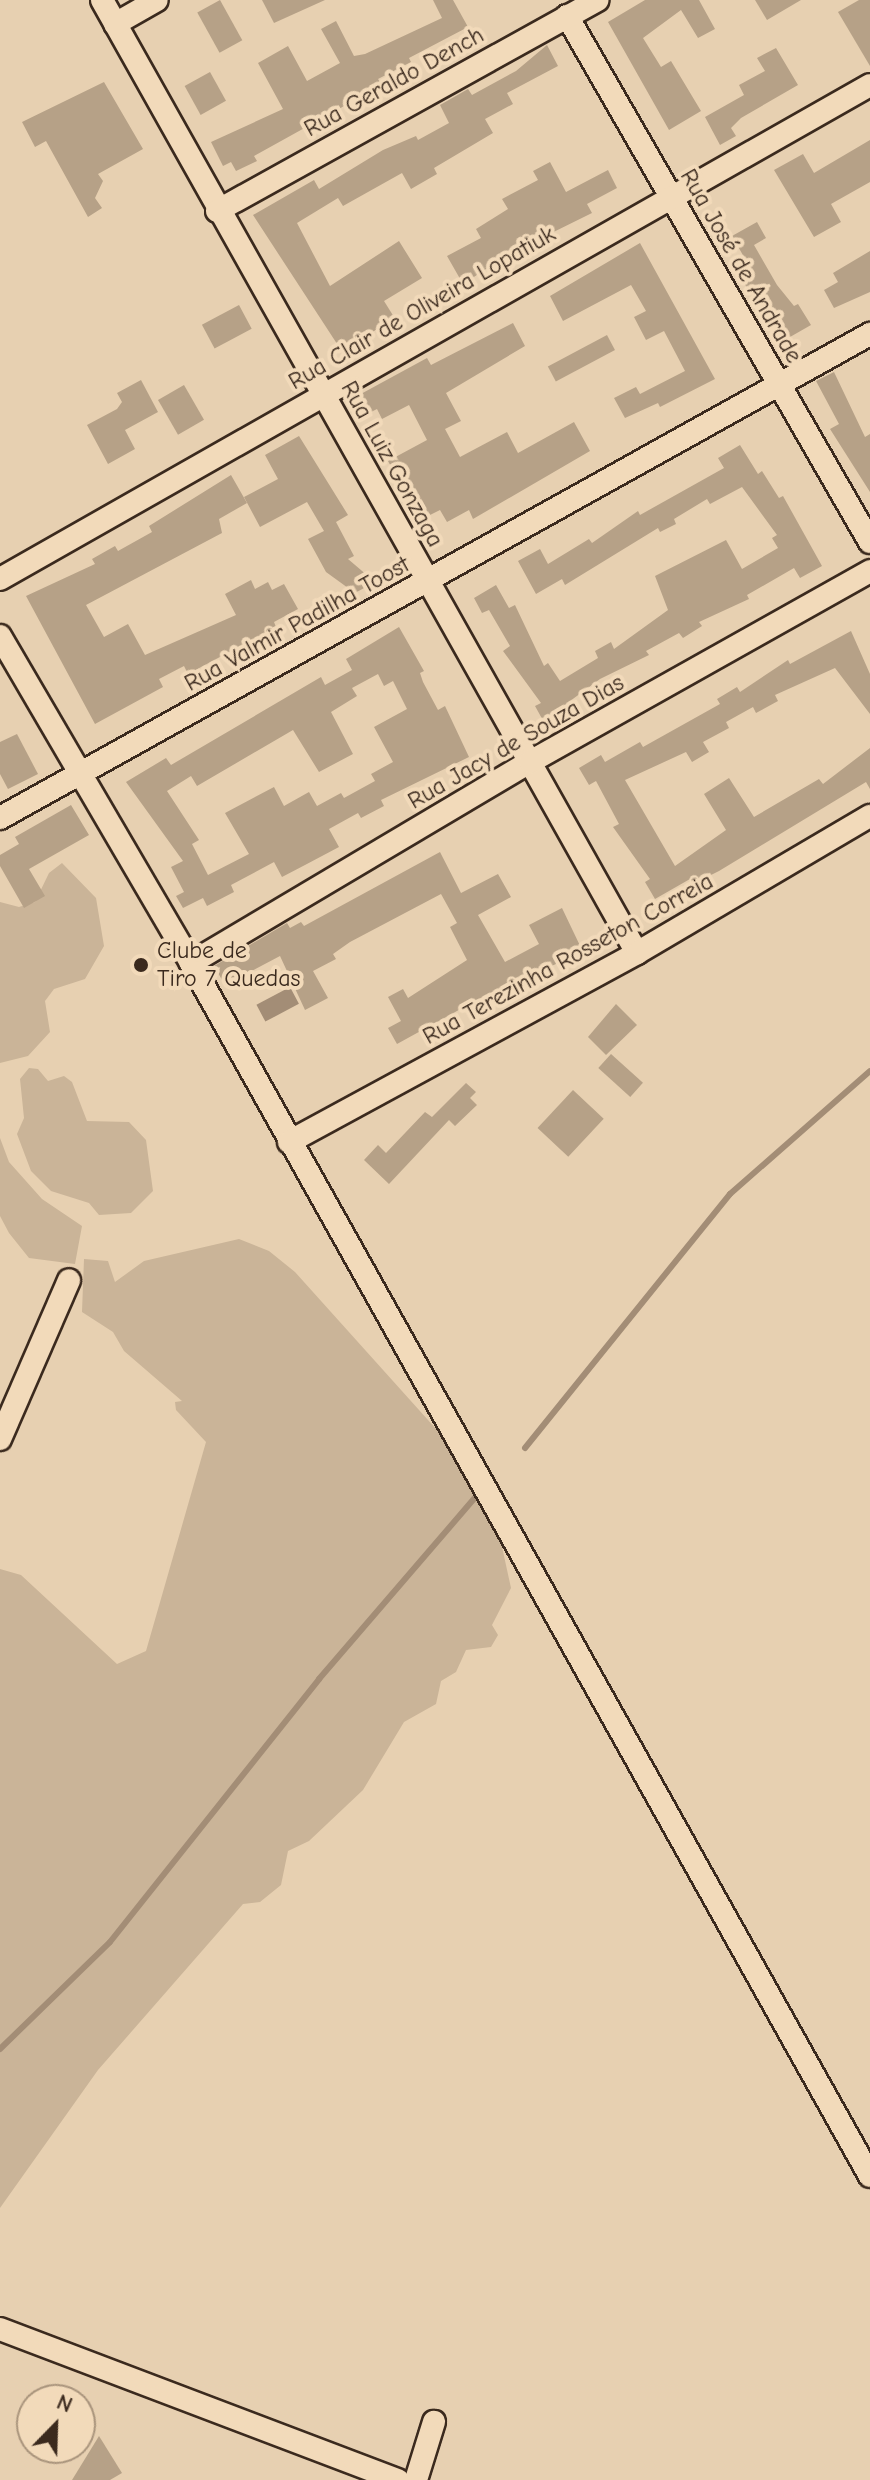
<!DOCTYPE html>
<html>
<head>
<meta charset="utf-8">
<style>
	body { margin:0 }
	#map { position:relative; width:870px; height:2480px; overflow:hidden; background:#e7d0b1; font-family:"Comic Neue",sans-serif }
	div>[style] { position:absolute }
	.green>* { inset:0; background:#cab498 }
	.water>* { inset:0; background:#a38d76; transform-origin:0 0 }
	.stream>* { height:6px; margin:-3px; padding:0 3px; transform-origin:3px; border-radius:3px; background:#a38d76 }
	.building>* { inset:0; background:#b6a187; transform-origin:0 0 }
	.roads { filter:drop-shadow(2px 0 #3b2a1e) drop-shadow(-2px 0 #3b2a1e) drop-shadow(0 2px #3b2a1e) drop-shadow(0 -2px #3b2a1e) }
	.minor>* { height:22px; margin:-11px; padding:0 11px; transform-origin:11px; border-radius:11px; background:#f2daba }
	.dots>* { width:22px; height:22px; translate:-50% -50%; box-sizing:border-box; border:4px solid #f2daba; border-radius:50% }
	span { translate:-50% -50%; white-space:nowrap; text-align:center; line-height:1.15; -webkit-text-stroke:8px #f2daba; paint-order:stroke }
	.street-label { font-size:24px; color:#3b2a1e }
	.poi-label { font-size:24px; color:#3b2a1e }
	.left { translate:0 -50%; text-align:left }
	.north { position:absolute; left:16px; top:2384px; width:80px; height:80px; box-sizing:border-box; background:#f2daba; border:2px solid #a9947c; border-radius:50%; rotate:23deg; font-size:22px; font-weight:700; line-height:32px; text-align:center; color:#3b2a1e }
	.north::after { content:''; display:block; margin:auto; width:28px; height:36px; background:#3b2a1e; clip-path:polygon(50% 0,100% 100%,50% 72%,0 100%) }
</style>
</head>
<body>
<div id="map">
	<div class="green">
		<div style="clip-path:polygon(62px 863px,96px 898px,104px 946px,85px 979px,54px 989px,45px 1001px,50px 1032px,28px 1056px,0 1063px,0 902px,19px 907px,35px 902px,49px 873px)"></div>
		<div style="clip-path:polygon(29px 1068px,38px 1069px,48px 1081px,64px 1076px,72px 1082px,87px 1121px,129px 1122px,146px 1140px,153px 1191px,131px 1213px,99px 1215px,89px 1203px,51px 1191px,31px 1171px,17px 1134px,24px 1118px,20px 1079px)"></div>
		<div style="clip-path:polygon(0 1138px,9px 1162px,42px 1199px,82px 1226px,75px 1264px,29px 1258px,9px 1233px,0 1216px)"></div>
		<div style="clip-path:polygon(239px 1239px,269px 1251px,295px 1272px,437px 1430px,458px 1447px,499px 1533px,511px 1588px,492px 1625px,498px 1635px,491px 1647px,466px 1650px,456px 1672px,441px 1681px,436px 1704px,404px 1722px,363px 1790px,309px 1841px,288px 1851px,281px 1885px,260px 1902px,243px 1904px,98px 2070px,0 2208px,0 1569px,21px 1575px,117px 1664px,146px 1651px,206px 1442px,176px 1410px,175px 1402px,182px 1401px,124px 1351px,113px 1332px,82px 1312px,84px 1259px,108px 1261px,115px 1282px,144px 1261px)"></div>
	</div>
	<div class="water">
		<div style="left:290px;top:987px;width:19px;height:38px;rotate:62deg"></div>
	</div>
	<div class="stream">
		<div style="left:525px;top:1448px;width:326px;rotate:-51.1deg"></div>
		<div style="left:730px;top:1194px;width:186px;rotate:-41.3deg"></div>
		<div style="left:0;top:2049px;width:153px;rotate:-44.2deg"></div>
		<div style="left:110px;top:1942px;width:336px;rotate:-51.5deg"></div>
		<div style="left:319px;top:1679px;width:238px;rotate:-49.3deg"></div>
	</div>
	<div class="building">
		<div style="left:220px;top:0;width:46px;height:26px;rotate:61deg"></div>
		<div style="clip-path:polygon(262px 0,325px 0,274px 23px)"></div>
		<div style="clip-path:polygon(433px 0,453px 0,468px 27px,409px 58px,411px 62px,378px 79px,382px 85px,254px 156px,257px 161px,236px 171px,231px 162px,223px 166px,211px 142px,283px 109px,258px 63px,288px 46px,307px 81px,340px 63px,321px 29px,336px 21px,354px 56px,365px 54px,442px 18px)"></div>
		<div style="clip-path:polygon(645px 0,699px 0,715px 29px,698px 38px,681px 10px,643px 38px,661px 67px,671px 61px,701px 111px,669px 130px,608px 22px)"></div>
		<div style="clip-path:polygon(755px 0,801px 0,767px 20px)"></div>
		<div style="clip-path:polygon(859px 0,870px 0,870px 66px,838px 12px)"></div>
		<div style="clip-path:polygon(547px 45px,558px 66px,507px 93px,513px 104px,485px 119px,493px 133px,434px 168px,437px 174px,411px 189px,402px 173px,343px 206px,338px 198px,297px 223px,330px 286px,399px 241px,422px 278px,384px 301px,394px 317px,343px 353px,253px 215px,314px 180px,319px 189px,383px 150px,416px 136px,418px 140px,449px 123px,440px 105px,468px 89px,472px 95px,516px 71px)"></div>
		<div style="clip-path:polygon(776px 48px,798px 85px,741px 118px,731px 128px,736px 136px,720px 145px,705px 117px,744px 95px,739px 85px,765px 71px,757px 58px)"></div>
		<div style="left:210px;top:72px;width:33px;height:29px;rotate:61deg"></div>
		<div style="clip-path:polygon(104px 82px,143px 149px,98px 174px,103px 181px,95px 198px,102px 208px,88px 217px,46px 141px,35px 147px,22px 122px)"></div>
		<div style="clip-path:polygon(870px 140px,870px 182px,831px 204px,841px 222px,814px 237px,774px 170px,803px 154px,814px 173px)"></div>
		<div style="clip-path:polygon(550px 162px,566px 192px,608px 170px,617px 188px,587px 204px,592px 213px,511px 253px,463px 284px,447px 256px,481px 238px,476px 229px,508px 209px,502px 199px,538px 180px,533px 171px)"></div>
		<div style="clip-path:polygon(757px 222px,766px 238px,754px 245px,777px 285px,794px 306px,798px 304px,811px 325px,783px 341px,731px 264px,744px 257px,732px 236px)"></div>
		<div style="clip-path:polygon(640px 243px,715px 379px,660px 407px,658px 403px,625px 418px,614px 398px,636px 387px,640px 394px,685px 371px,664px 331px,646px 340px,634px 317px,646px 311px,631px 285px,563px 321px,550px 296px)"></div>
		<div style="clip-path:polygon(870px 251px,870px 292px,834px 308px,824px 290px,838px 282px,833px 273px)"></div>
		<div style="left:239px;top:305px;width:27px;height:42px;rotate:62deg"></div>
		<div style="clip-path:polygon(513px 323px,525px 346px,446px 393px,461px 421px,445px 429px,460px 457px,507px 432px,518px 453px,574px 422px,590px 451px,473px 519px,469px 510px,447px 522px,440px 510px,428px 516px,410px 483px,402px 487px,388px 461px,427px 440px,409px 405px,382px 419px,377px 409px,369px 413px,359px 395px,427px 358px,431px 365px)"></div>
		<div style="left:607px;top:335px;width:17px;height:67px;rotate:62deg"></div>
		<div style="clip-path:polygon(834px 372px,865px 437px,870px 434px,870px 492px,830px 429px,839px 424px,816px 381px)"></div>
		<div style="clip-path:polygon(141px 380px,158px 412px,125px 430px,135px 449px,108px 464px,87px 425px,117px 409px,122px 402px,117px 393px)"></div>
		<div style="left:184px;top:385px;width:40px;height:30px;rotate:60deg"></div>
		<div style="clip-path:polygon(299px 436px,348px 515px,336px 522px,354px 556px,348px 559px,375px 582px,355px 593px,326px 572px,308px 539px,324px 531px,307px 502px,260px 527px,244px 497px,278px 479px,265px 455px)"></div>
		<div style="clip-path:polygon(740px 445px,758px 474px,762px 471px,779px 498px,783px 496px,822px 566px,800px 578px,794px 568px,747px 595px,749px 599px,699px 622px,702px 626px,683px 638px,679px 633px,646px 651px,649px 655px,600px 679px,566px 704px,570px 710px,545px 724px,535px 706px,541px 703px,503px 651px,510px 646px,489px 610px,482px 613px,474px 598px,496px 585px,509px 608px,515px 605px,544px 666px,548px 663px,560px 681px,598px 658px,595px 651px,611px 642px,614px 649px,668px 610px,655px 576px,726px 540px,742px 569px,778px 548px,772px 538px,777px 535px,742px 487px,710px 504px,707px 499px,674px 519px,676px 524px,660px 532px,658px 528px,565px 585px,562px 579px,536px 594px,518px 561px,540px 549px,548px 564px,589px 539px,592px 543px,638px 511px,640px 515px,724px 468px,718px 458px)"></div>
		<div style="clip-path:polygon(231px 475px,247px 503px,219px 519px,222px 533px,86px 605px,104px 637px,128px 624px,145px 655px,236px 615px,225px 594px,251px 580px,255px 589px,268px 582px,272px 590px,284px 584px,298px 609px,274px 622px,276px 627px,188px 674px,184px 666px,159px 679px,163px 687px,95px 724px,26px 596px,95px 564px,92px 559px,115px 546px,118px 551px,152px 532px,149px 526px)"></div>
		<div style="clip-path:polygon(evenodd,399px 627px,424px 671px,420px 673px,423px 682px,438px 710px,445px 706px,469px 757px,381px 800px,384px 806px,361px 818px,358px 813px,329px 829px,339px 847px,305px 865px,282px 877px,274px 862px,231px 885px,234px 892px,207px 906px,203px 898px,183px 908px,176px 896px,184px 892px,171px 867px,183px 861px,126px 782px,166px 758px,171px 765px,321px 677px,325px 685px,352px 670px,346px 659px,399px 627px,378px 674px,384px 686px,393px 681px,407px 709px,374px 727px,393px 762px,371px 774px,375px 781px,344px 798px,341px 793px,317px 806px,309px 792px,284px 806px,274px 787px,225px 813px,249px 854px,208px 875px,192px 844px,199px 840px,167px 791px,191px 776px,197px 786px,293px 730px,319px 772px,353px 754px,331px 712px,357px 696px,352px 688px,378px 674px)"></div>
		<div style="clip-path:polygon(851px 631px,870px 674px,870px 714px,835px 668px,775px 695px,778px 701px,756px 713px,753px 707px,726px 722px,729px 728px,703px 742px,709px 752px,692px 762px,686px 752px,625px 780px,675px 866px,726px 830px,704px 794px,729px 778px,754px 817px,819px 779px,823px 784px,870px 748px,870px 789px,866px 782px,719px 871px,693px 884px,690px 879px,655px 899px,645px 882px,650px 879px,613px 827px,619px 824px,596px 781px,589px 785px,579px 768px,601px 755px,605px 762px,640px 742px,643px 747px,720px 704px,717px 699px,737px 687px,740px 692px,788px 660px,790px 664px)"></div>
		<div style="clip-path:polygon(17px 734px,38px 774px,8px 789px,0 774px,0 742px)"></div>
		<div style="clip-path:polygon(71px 805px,89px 835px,29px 869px,45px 896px,24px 908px,0 866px,0 855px,19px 844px,15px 837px)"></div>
		<div style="clip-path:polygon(440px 852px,461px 893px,498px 874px,511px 897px,478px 915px,505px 962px,539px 944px,529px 925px,562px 908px,583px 952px,486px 995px,397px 1044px,388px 1028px,401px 1021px,388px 997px,403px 989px,408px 998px,467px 960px,450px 927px,457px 923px,441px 894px,350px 942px,333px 954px,336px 959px,313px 971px,328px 998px,305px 1010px,280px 956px,225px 985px,214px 966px,287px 923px,290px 928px,301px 922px,304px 926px)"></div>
		<div style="clip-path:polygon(616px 1004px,637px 1025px,606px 1055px,588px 1037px)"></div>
		<div style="left:611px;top:1054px;width:43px;height:19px;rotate:42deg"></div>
		<div style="clip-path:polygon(466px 1083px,476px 1092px,470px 1098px,477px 1105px,455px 1126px,449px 1120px,389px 1184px,364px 1160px,378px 1145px,386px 1153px,425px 1112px,432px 1117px)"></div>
		<div style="left:573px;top:1090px;width:42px;height:52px;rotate:43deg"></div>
		<div style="clip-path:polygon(99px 2436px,122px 2473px,110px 2480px,72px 2480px)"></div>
	</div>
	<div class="roads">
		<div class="minor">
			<div style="left:102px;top:0;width:1093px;rotate:60.69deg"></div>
			<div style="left:567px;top:16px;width:607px;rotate:60.06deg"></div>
			<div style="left:115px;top:24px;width:48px;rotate:-29.7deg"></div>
			<div style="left:217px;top:211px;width:435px;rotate:-29deg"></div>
			<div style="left:0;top:579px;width:1000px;rotate:-29.59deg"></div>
			<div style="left:0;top:636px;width:379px;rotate:59.7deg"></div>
			<div style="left:191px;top:963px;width:1390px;rotate:60.76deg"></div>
			<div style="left:0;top:818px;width:996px;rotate:-29.09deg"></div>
			<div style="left:191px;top:963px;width:394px;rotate:-30.7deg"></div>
			<div style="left:530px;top:762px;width:390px;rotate:-29.3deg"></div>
			<div style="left:289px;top:1142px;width:396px;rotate:-28.5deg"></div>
			<div style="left:637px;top:953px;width:270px;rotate:-30.5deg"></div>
			<div style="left:0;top:1439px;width:173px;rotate:-66.5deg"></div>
			<div style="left:0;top:2329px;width:426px;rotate:20.8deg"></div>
			<div style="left:416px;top:2480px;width:61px;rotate:-72.8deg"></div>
		</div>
	</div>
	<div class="dots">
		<div style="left:141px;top:965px;background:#3b2a1e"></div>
	</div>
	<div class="street-label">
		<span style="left:394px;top:82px;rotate:-29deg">Rua Geraldo Dench</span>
		<span style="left:741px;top:266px;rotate:60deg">Rua José de Andrade</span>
		<span style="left:422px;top:308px;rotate:-30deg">Rua Clair de Oliveira Lopatiuk</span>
		<span style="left:392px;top:464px;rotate:61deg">Rua Luiz Gonzaga</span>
		<span style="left:297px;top:624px;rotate:-29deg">Rua Valmir Padilha Toost</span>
		<span style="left:516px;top:742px;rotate:-30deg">Rua Jacy de Souza Dias</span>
		<span style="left:568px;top:959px;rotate:-29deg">Rua Terezinha Rosseton Correia</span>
	</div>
	<div class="poi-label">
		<span class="left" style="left:157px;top:965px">Clube de<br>Tiro 7 Quedas</span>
	</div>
	<div class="north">N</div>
</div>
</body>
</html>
